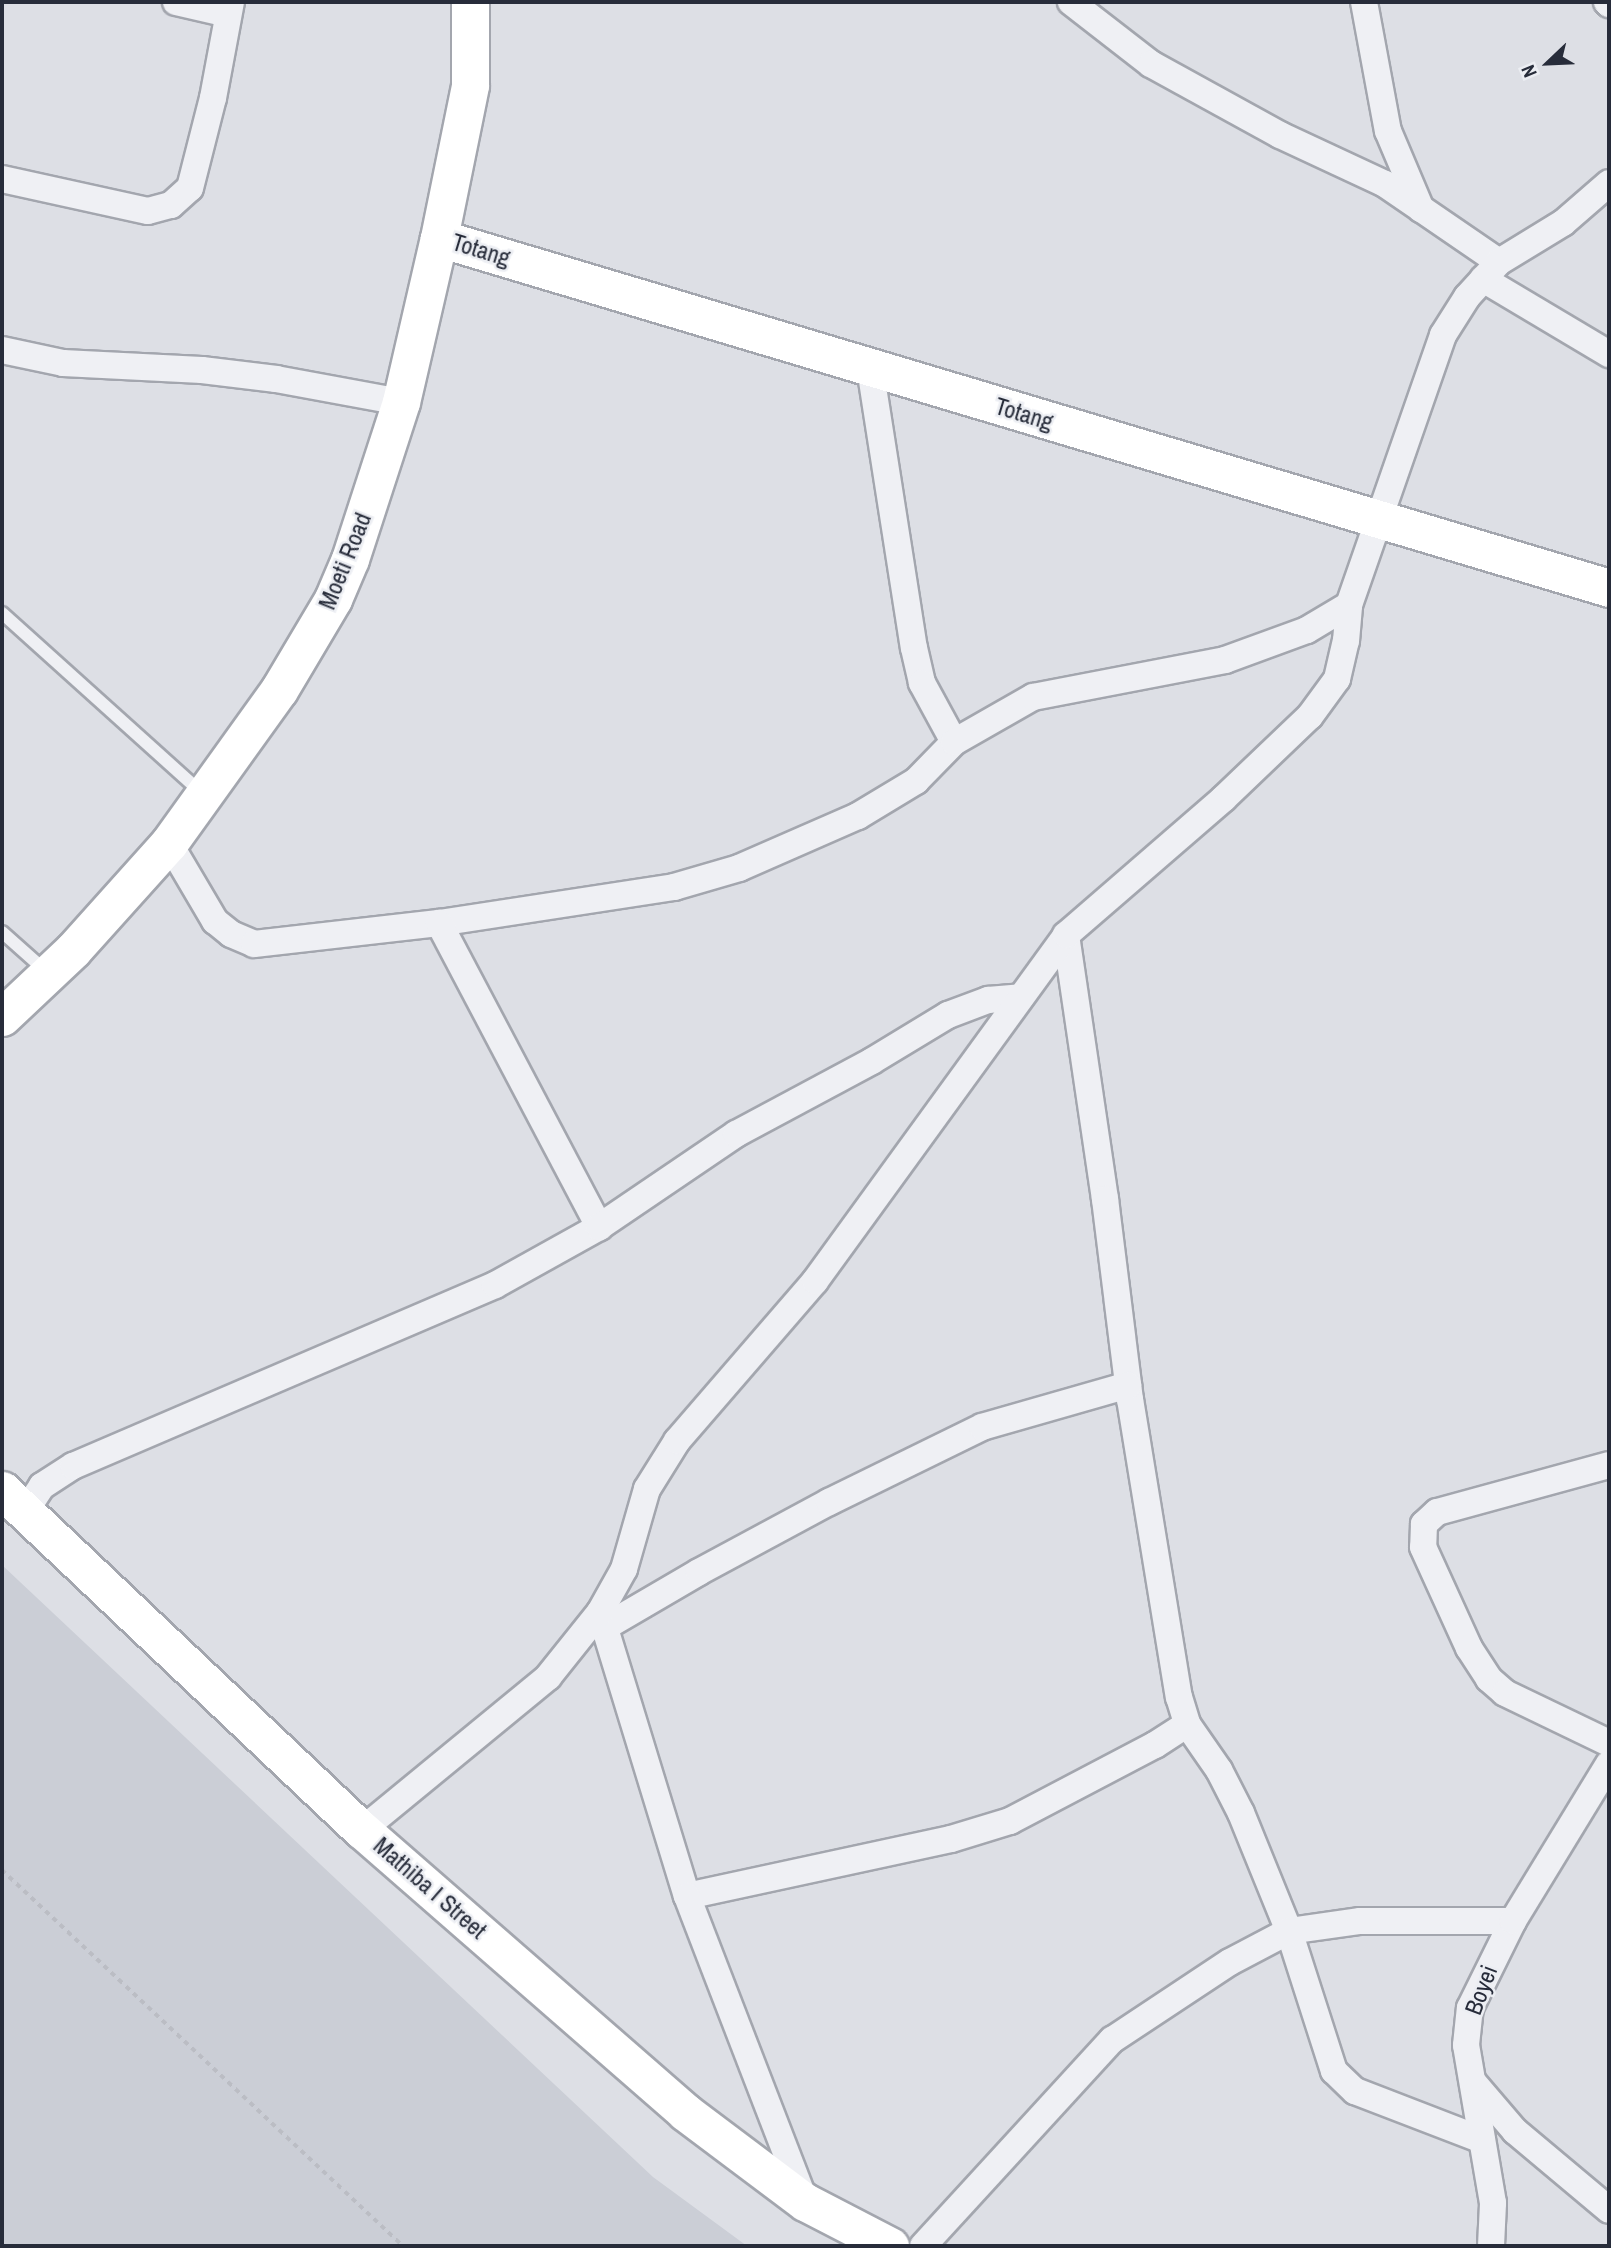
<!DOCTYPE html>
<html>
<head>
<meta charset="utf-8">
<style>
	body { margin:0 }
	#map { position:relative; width:1611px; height:2248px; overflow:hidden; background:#dddfe5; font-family:"Archivo Narrow",sans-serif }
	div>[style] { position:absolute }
	.built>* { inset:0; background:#cbced6 }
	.path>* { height:3.5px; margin-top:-1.75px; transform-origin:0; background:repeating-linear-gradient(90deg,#bbbdc4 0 5px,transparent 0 10px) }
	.roads { filter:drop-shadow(2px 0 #a3a6ae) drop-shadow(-2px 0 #a3a6ae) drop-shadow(0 2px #a3a6ae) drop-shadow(0 -2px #a3a6ae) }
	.lane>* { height:12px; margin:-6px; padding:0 6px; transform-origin:6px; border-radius:6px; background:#eff0f4 }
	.street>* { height:26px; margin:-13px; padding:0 13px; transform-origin:13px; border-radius:13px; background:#eff0f4 }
	.secondary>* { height:37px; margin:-18.5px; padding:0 18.5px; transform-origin:18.5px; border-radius:18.5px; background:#fff }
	span { translate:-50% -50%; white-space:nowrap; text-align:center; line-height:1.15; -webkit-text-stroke:5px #eceef3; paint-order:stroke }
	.street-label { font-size:24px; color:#272c3a }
	.frame { position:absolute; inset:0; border:4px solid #272c3a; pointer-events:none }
	.north { position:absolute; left:1513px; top:28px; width:70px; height:70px; -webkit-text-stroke:5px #eceef3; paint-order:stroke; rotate:247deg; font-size:19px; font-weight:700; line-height:28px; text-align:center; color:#272c3a }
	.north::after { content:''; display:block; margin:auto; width:24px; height:32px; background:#272c3a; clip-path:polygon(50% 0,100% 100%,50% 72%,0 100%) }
</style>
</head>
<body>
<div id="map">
	<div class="built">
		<div style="clip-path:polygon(2px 1565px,653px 2177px,747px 2246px,2px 2246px)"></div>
	</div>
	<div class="path">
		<div style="left:2px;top:1870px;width:550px;rotate:43.16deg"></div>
	</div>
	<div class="roads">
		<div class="lane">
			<div style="left:2px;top:613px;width:269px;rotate:42deg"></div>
			<div style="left:2px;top:932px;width:59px;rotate:41.6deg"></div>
		</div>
		<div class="street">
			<div style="left:176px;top:2px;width:53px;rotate:13deg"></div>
			<div style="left:1071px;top:2px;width:101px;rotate:37.8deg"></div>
			<div style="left:1151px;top:64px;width:147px;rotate:28.8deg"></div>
			<div style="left:1280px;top:135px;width:116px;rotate:25deg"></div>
			<div style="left:1385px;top:184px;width:138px;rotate:34.4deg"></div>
			<div style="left:1364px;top:2px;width:131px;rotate:79.5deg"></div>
			<div style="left:1388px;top:131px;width:85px;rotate:67.1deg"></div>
			<div style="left:1607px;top:2px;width:3px;rotate:45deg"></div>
			<div style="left:2px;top:179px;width:149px;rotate:12.4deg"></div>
			<div style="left:148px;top:211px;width:24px;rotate:-15deg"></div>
			<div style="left:171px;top:205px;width:25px;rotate:-42deg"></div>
			<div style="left:190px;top:188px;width:93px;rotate:-75.7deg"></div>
			<div style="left:213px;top:98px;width:98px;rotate:-79.4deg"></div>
			<div style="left:1483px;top:279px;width:147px;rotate:30.8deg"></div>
			<div style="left:2px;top:350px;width:62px;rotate:12deg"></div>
			<div style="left:63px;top:363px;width:139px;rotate:2.9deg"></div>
			<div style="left:202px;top:370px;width:75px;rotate:6.9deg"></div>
			<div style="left:276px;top:379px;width:127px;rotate:10.4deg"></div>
			<div style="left:870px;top:368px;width:283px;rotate:81.1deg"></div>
			<div style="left:914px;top:648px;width:36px;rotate:77deg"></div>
			<div style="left:922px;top:683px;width:67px;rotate:61.5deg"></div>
			<div style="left:169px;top:843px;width:91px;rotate:59.5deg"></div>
			<div style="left:215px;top:921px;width:21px;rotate:39deg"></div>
			<div style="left:231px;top:934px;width:25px;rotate:23deg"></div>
			<div style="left:254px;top:944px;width:186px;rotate:-6.5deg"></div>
			<div style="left:439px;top:923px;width:238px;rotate:-8.7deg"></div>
			<div style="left:674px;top:887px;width:68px;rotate:-16.3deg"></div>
			<div style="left:739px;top:868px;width:130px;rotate:-23.6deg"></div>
			<div style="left:858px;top:816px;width:68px;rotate:-31.1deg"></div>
			<div style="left:916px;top:781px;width:54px;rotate:-45.7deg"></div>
			<div style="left:954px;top:742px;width:91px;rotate:-29.7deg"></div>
			<div style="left:1033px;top:697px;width:196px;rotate:-10.9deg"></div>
			<div style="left:1225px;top:660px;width:87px;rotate:-20.1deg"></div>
			<div style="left:1307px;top:630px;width:49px;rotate:-30.8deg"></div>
			<div style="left:439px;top:923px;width:344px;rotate:62.2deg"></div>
			<div style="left:1066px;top:935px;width:267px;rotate:81.6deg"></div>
			<div style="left:1105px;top:1199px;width:202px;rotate:82.9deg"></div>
			<div style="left:1130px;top:1399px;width:302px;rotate:80.7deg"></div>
			<div style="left:1179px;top:1697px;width:28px;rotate:73deg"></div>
			<div style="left:1187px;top:1724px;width:56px;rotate:55.2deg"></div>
			<div style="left:1219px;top:1770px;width:48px;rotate:62.9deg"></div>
			<div style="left:1241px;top:1813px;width:127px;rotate:67.9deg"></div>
			<div style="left:1289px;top:1931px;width:147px;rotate:72.2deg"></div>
			<div style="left:1334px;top:2071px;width:29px;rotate:44deg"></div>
			<div style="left:1355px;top:2091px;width:136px;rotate:21.1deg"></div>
			<div style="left:1609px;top:1465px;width:178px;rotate:164.7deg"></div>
			<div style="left:1437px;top:1512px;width:18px;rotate:137deg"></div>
			<div style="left:1424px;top:1524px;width:23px;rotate:92deg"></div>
			<div style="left:1423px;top:1547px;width:111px;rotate:65.5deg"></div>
			<div style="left:1469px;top:1648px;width:37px;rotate:57deg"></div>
			<div style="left:1489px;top:1679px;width:21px;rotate:41deg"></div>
			<div style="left:1505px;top:1693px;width:115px;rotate:25.7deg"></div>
			<div style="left:25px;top:1512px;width:31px;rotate:-57deg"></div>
			<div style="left:42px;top:1486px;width:37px;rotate:-33deg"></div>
			<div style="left:73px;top:1466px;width:459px;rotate:-23.2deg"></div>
			<div style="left:495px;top:1285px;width:119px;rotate:-29.1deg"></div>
			<div style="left:599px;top:1227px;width:166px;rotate:-34.2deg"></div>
			<div style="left:736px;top:1134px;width:154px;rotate:-28.2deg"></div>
			<div style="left:872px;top:1061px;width:89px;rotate:-31.2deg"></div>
			<div style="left:948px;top:1015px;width:43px;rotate:-20.6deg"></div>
			<div style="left:988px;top:1000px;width:33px;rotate:-5deg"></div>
			<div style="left:600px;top:1612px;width:297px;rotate:73deg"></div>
			<div style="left:687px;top:1896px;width:270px;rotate:-12.2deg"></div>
			<div style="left:951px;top:1839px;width:62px;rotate:-17deg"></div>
			<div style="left:1010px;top:1821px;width:164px;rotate:-27.7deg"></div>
			<div style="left:1155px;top:1745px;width:38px;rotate:-33deg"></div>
			<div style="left:605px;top:1627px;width:109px;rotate:-30.3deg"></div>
			<div style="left:699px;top:1572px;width:148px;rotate:-28.3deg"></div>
			<div style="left:829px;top:1502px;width:170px;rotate:-26.1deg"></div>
			<div style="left:982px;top:1427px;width:152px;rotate:-16deg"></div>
			<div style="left:362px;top:1830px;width:241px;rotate:-39.4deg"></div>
			<div style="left:548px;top:1677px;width:83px;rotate:-51.3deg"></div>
			<div style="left:600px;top:1612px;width:49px;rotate:-60.8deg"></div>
			<div style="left:624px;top:1569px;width:83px;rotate:-74deg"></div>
			<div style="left:647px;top:1489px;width:57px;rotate:-58deg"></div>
			<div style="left:677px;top:1441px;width:211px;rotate:-49.2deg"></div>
			<div style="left:815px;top:1281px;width:427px;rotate:-54deg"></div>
			<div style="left:1066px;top:935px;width:208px;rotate:-40.9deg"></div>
			<div style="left:1223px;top:799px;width:120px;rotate:-43.7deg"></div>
			<div style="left:1310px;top:716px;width:46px;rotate:-53.9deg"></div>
			<div style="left:1337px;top:679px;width:39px;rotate:-77deg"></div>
			<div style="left:1346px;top:641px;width:36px;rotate:-85deg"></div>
			<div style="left:1349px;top:605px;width:286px;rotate:-70.8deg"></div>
			<div style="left:1443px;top:335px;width:45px;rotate:-57.7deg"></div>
			<div style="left:1467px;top:297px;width:47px;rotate:-47.6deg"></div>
			<div style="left:1499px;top:262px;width:75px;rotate:-31.4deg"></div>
			<div style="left:1563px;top:223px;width:61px;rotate:-41deg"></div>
			<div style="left:687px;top:1896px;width:326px;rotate:68.9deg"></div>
			<div style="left:1473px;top:2082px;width:65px;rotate:49.4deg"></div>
			<div style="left:1515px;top:2131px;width:123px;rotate:40deg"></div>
			<div style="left:923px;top:2246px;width:280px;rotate:-47.5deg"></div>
			<div style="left:1112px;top:2040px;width:141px;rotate:-33.5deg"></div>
			<div style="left:1230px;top:1962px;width:67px;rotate:-27.7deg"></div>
			<div style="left:1289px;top:1931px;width:72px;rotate:-8deg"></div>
			<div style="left:1360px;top:1921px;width:153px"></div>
			<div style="left:1491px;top:2246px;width:43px;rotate:-87.3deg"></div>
			<div style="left:1493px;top:2203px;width:160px;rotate:-99.7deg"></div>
			<div style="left:1466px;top:2045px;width:37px;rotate:-84deg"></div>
			<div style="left:1470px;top:2008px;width:97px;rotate:-63.7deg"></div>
			<div style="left:1513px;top:1921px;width:184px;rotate:-58.6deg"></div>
		</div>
		<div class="secondary">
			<div style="left:439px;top:238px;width:1221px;rotate:16.65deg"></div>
			<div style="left:2px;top:1017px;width:98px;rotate:-43.3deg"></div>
			<div style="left:73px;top:950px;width:144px;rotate:-48.1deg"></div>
			<div style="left:169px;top:843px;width:188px;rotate:-54.3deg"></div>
			<div style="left:279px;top:690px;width:106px;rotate:-59.3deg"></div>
			<div style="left:333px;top:599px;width:43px;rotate:-67deg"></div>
			<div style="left:350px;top:559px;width:165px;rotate:-72deg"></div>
			<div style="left:401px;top:402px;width:168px;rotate:-77deg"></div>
			<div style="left:439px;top:238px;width:156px;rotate:-78.5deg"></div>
			<div style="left:470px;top:85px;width:83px;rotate:-90deg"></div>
			<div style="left:2px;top:1490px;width:495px;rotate:43.4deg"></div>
			<div style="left:362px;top:1830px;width:429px;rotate:41.1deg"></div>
			<div style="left:685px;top:2112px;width:150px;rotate:36.9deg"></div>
			<div style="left:805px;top:2202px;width:96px;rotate:27.4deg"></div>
		</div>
	</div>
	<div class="street-label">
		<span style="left:481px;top:250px;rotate:17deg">Totang</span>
		<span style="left:1024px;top:414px;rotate:17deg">Totang</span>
		<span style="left:345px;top:561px;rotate:-68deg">Moeti Road</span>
		<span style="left:430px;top:1888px;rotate:41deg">Mathiba I Street</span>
		<span style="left:1481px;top:1990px;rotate:-69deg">Boyei</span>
	</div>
	<div class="frame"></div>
	<div class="north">N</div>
</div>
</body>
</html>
